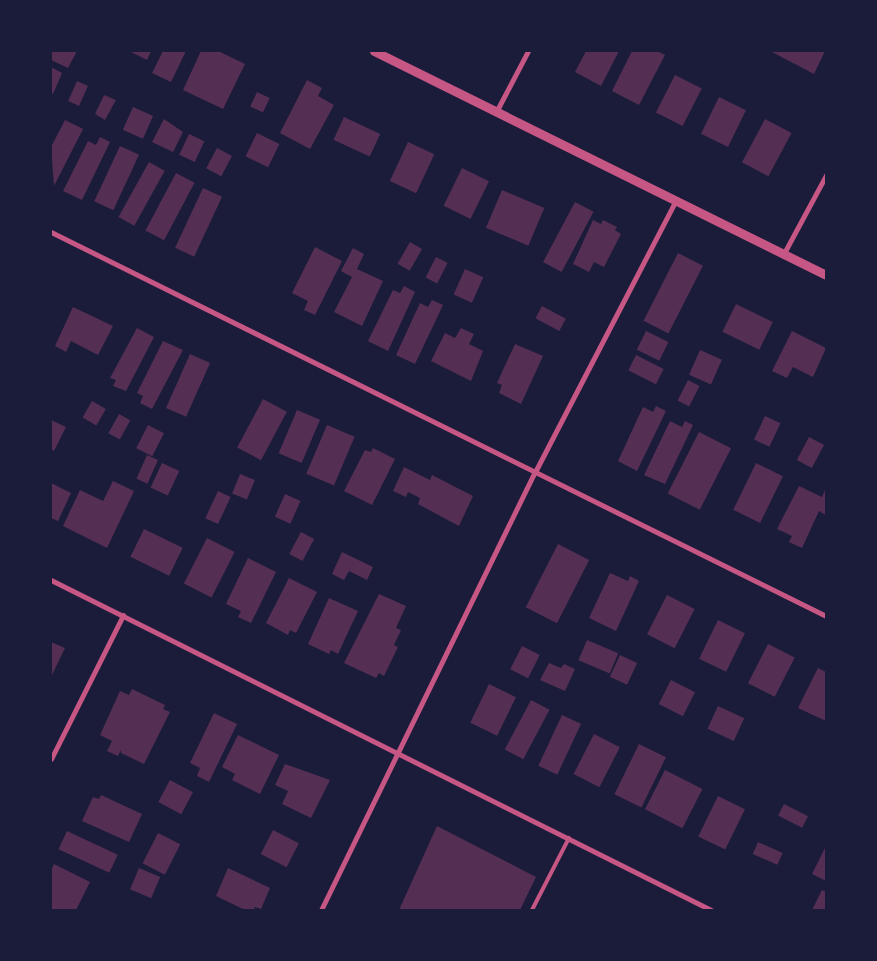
<!DOCTYPE html>
<html>
<head>
<meta charset="utf-8">
<style>
	body { margin:0 }
	#map { position:relative; width:877px; height:961px; overflow:hidden; background:#1b1b3a; font-family:Overpass,sans-serif }
	div>[style] { position:absolute }
	.building>* { inset:0; background:#542f53; transform-origin:0 0 }
	.service>* { height:4px; margin:-2px; padding:0 2px; transform-origin:2px; border-radius:2px; background:#c65784 }
	.minor>* { height:5px; margin:-2.5px; padding:0 2.5px; transform-origin:2.5px; border-radius:2.5px; background:#c65784 }
	.tertiary>* { height:9px; margin:-4.5px; padding:0 4.5px; transform-origin:4.5px; border-radius:4.5px; background:#c65784 }
	span { translate:-50% -50%; white-space:nowrap; text-align:center; line-height:1.15; -webkit-text-stroke:4px #1b1b3a; paint-order:stroke }
	.frame { position:absolute; inset:0; border:52px solid #1b1b3a; pointer-events:none }
</style>
</head>
<body>
<div id="map">
	<div class="building">
		<div style="clip-path:polygon(51px 51px,77px 51px,68px 68px,51px 60px)"></div>
		<div style="clip-path:polygon(129px 51px,151px 51px,147px 60px)"></div>
		<div style="clip-path:polygon(163px 51px,186px 51px,171px 82px,152px 73px)"></div>
		<div style="clip-path:polygon(201px 51px,218px 51px,245px 64px,223px 109px,183px 90px)"></div>
		<div style="clip-path:polygon(586px 51px,619px 51px,601px 86px,575px 72px)"></div>
		<div style="clip-path:polygon(632px 51px,657px 51px,665px 55px,639px 105px,612px 91px)"></div>
		<div style="clip-path:polygon(770px 51px,825px 51px,814px 74px)"></div>
		<div style="clip-path:polygon(51px 67px,62px 73px,53px 94px,51px 93px)"></div>
		<div style="left:675px;top:75px;width:30px;height:42px;rotate:27deg"></div>
		<div style="clip-path:polygon(307px 80px,322px 88px,318px 96px,334px 105px,310px 149px,280px 133px)"></div>
		<div style="left:77px;top:81px;width:12px;height:22px;rotate:24deg"></div>
		<div style="left:257px;top:92px;width:14px;height:16px;rotate:25deg"></div>
		<div style="clip-path:polygon(104px 95px,116px 100px,105px 120px,95px 114px)"></div>
		<div style="left:719px;top:97px;width:30px;height:41px;rotate:26deg"></div>
		<div style="left:133px;top:107px;width:22px;height:25px;rotate:24deg"></div>
		<div style="left:344px;top:117px;width:40px;height:25px;rotate:25deg"></div>
		<div style="clip-path:polygon(164px 119px,183px 132px,173px 152px,152px 142px)"></div>
		<div style="left:765px;top:119px;width:30px;height:49px;rotate:28deg"></div>
		<div style="clip-path:polygon(65px 120px,83px 129px,54px 186px,51px 147px)"></div>
		<div style="left:257px;top:133px;width:25px;height:26px;rotate:26deg"></div>
		<div style="left:189px;top:134px;width:17px;height:23px;rotate:25deg"></div>
		<div style="clip-path:polygon(100px 137px,110px 142px,82px 200px,63px 191px,88px 141px,96px 145px)"></div>
		<div style="left:408px;top:142px;width:29px;height:43px;rotate:25deg"></div>
		<div style="left:120px;top:146px;width:21px;height:61px;rotate:25deg"></div>
		<div style="left:217px;top:148px;width:17px;height:23px;rotate:28deg"></div>
		<div style="left:149px;top:162px;width:18px;height:63px;rotate:29deg"></div>
		<div style="left:462px;top:168px;width:30px;height:42px;rotate:26deg"></div>
		<div style="left:176px;top:173px;width:21px;height:65px;rotate:28deg"></div>
		<div style="left:203px;top:188px;width:21px;height:66px;rotate:25deg"></div>
		<div style="left:502px;top:190px;width:46px;height:41px;rotate:23deg"></div>
		<div style="left:575px;top:202px;width:21px;height:68px;rotate:28deg"></div>
		<div style="clip-path:polygon(593px 220px,601px 224px,603px 220px,617px 227px,615px 230px,621px 234px,604px 267px,594px 262px,589px 272px,573px 264px)"></div>
		<div style="left:410px;top:242px;width:14px;height:25px;rotate:30deg"></div>
		<div style="clip-path:polygon(315px 247px,342px 261px,315px 315px,304px 310px,308px 301px,292px 293px)"></div>
		<div style="clip-path:polygon(353px 248px,364px 254px,357px 269px,383px 281px,362px 326px,334px 312px,352px 277px,341px 271px)"></div>
		<div style="left:678px;top:253px;width:28px;height:76px;rotate:27deg"></div>
		<div style="left:436px;top:257px;width:13px;height:23px;rotate:27deg"></div>
		<div style="left:465px;top:269px;width:20px;height:28px;rotate:24deg"></div>
		<div style="clip-path:polygon(404px 286px,415px 292px,388px 351px,368px 341px,393px 290px,400px 293px)"></div>
		<div style="clip-path:polygon(432px 300px,443px 305px,415px 364px,396px 355px,420px 303px,428px 307px)"></div>
		<div style="left:736px;top:304px;width:41px;height:31px;rotate:26deg"></div>
		<div style="left:542px;top:306px;width:27px;height:14px;rotate:28deg"></div>
		<div style="clip-path:polygon(73px 307px,113px 326px,98px 355px,71px 341px,66px 352px,55px 346px)"></div>
		<div style="clip-path:polygon(137px 328px,154px 337px,126px 391px,113px 386px,116px 380px,110px 378px)"></div>
		<div style="clip-path:polygon(461px 328px,474px 334px,469px 344px,483px 351px,471px 381px,431px 361px,445px 333px,455px 338px)"></div>
		<div style="left:646px;top:331px;width:25px;height:21px;rotate:26deg"></div>
		<div style="clip-path:polygon(792px 331px,826px 348px,813px 377px,793px 367px,787px 378px,772px 371px)"></div>
		<div style="clip-path:polygon(163px 341px,183px 350px,152px 409px,140px 403px,143px 396px,137px 393px)"></div>
		<div style="clip-path:polygon(515px 344px,543px 356px,521px 404px,499px 393px,502px 385px,497px 383px)"></div>
		<div style="left:700px;top:350px;width:24px;height:27px;rotate:24deg"></div>
		<div style="left:190px;top:354px;width:22px;height:59px;rotate:24deg"></div>
		<div style="left:636px;top:355px;width:31px;height:17px;rotate:27deg"></div>
		<div style="left:688px;top:380px;width:13px;height:23px;rotate:27deg"></div>
		<div style="left:263px;top:399px;width:27px;height:55px;rotate:28deg"></div>
		<div style="left:92px;top:401px;width:16px;height:19px;rotate:30deg"></div>
		<div style="clip-path:polygon(656px 406px,666px 411px,637px 471px,618px 461px,643px 407px,653px 412px)"></div>
		<div style="left:297px;top:410px;width:25px;height:47px;rotate:23deg"></div>
		<div style="left:119px;top:414px;width:13px;height:22px;rotate:29deg"></div>
		<div style="left:765px;top:416px;width:17px;height:26px;rotate:25deg"></div>
		<div style="clip-path:polygon(51px 420px,66px 427px,54px 451px,51px 449px)"></div>
		<div style="clip-path:polygon(670px 421px,682px 427px,685px 421px,693px 425px,665px 484px,644px 475px)"></div>
		<div style="left:148px;top:425px;width:18px;height:26px;rotate:27deg"></div>
		<div style="left:327px;top:425px;width:30px;height:53px;rotate:23deg"></div>
		<div style="left:699px;top:432px;width:36px;height:69px;rotate:27deg"></div>
		<div style="left:809px;top:437px;width:17px;height:26px;rotate:28deg"></div>
		<div style="clip-path:polygon(373px 448px,395px 459px,372px 505px,344px 491px,365px 450px,371px 452px)"></div>
		<div style="left:147px;top:455px;width:12px;height:26px;rotate:24deg"></div>
		<div style="left:162px;top:463px;width:19px;height:27px;rotate:25deg"></div>
		<div style="left:756px;top:463px;width:30px;height:52px;rotate:26deg"></div>
		<div style="clip-path:polygon(404px 467px,430px 480px,432px 475px,473px 496px,459px 526px,418px 504px,420px 498px,408px 492px,406px 497px,393px 491px)"></div>
		<div style="left:240px;top:474px;width:16px;height:21px;rotate:22deg"></div>
		<div style="clip-path:polygon(113px 481px,134px 491px,107px 548px,63px 526px,80px 490px,103px 501px)"></div>
		<div style="clip-path:polygon(51px 483px,71px 493px,58px 521px,51px 518px)"></div>
		<div style="clip-path:polygon(799px 486px,822px 497px,826px 488px,826px 515px,819px 511px,802px 548px,789px 542px,792px 536px,777px 529px)"></div>
		<div style="left:218px;top:491px;width:14px;height:30px;rotate:25deg"></div>
		<div style="left:285px;top:494px;width:17px;height:25px;rotate:24deg"></div>
		<div style="left:144px;top:529px;width:43px;height:31px;rotate:26deg"></div>
		<div style="left:301px;top:532px;width:15px;height:25px;rotate:28deg"></div>
		<div style="left:207px;top:538px;width:31px;height:51px;rotate:27deg"></div>
		<div style="left:558px;top:544px;width:35px;height:71px;rotate:27deg"></div>
		<div style="clip-path:polygon(342px 552px,373px 567px,367px 580px,349px 571px,344px 580px,332px 574px)"></div>
		<div style="clip-path:polygon(248px 558px,276px 572px,251px 623px,238px 617px,241px 611px,226px 604px)"></div>
		<div style="clip-path:polygon(610px 573px,628px 581px,630px 576px,639px 581px,616px 631px,589px 618px)"></div>
		<div style="clip-path:polygon(289px 578px,317px 592px,296px 633px,290px 630px,288px 635px,266px 623px)"></div>
		<div style="clip-path:polygon(379px 594px,406px 606px,396px 628px,401px 630px,394px 645px,398px 647px,384px 676px,379px 673px,376px 678px,344px 663px)"></div>
		<div style="left:667px;top:595px;width:31px;height:44px;rotate:27deg"></div>
		<div style="clip-path:polygon(329px 598px,358px 611px,338px 654px,331px 650px,329px 654px,308px 644px)"></div>
		<div style="left:718px;top:620px;width:30px;height:43px;rotate:26deg"></div>
		<div style="left:587px;top:640px;width:34px;height:22px;rotate:23deg"></div>
		<div style="clip-path:polygon(51px 642px,65px 648px,51px 677px)"></div>
		<div style="left:768px;top:644px;width:30px;height:44px;rotate:27deg"></div>
		<div style="left:522px;top:646px;width:20px;height:26px;rotate:27deg"></div>
		<div style="left:620px;top:655px;width:19px;height:24px;rotate:25deg"></div>
		<div style="clip-path:polygon(549px 663px,561px 668px,564px 664px,575px 669px,565px 691px,540px 680px)"></div>
		<div style="clip-path:polygon(818px 668px,826px 672px,826px 721px,798px 708px)"></div>
		<div style="left:671px;top:680px;width:27px;height:27px;rotate:27deg"></div>
		<div style="left:489px;top:684px;width:30px;height:43px;rotate:26deg"></div>
		<div style="clip-path:polygon(132px 689px,165px 705px,163px 709px,170px 712px,144px 764px,121px 753px,121px 750px,118px 756px,107px 751px,112px 741px,100px 735px,120px 691px,129px 695px)"></div>
		<div style="left:531px;top:700px;width:21px;height:56px;rotate:28deg"></div>
		<div style="left:718px;top:706px;width:29px;height:25px;rotate:25deg"></div>
		<div style="clip-path:polygon(214px 713px,237px 724px,209px 782px,197px 776px,200px 768px,190px 763px)"></div>
		<div style="left:562px;top:715px;width:21px;height:56px;rotate:25deg"></div>
		<div style="left:594px;top:734px;width:29px;height:45px;rotate:27deg"></div>
		<div style="clip-path:polygon(238px 735px,279px 755px,260px 794px,232px 780px,235px 774px,222px 767px)"></div>
		<div style="left:639px;top:744px;width:30px;height:56px;rotate:26deg"></div>
		<div style="clip-path:polygon(285px 764px,330px 780px,311px 818px,282px 804px,288px 791px,275px 785px)"></div>
		<div style="left:665px;top:770px;width:42px;height:44px;rotate:27deg"></div>
		<div style="left:170px;top:780px;width:26px;height:25px;rotate:28deg"></div>
		<div style="clip-path:polygon(101px 795px,142px 814px,129px 842px,82px 821px,93px 797px,99px 799px)"></div>
		<div style="left:718px;top:796px;width:30px;height:45px;rotate:26deg"></div>
		<div style="left:784px;top:804px;width:27px;height:13px;rotate:27deg"></div>
		<div style="clip-path:polygon(437px 826px,536px 877px,520px 910px,399px 910px)"></div>
		<div style="left:273px;top:830px;width:29px;height:27px;rotate:27deg"></div>
		<div style="left:67px;top:831px;width:56px;height:20px;rotate:25deg"></div>
		<div style="left:158px;top:833px;width:25px;height:34px;rotate:27deg"></div>
		<div style="left:758px;top:842px;width:27px;height:13px;rotate:24deg"></div>
		<div style="clip-path:polygon(826px 846px,826px 881px,812px 874px)"></div>
		<div style="clip-path:polygon(54px 864px,90px 882px,76px 910px,51px 910px,51px 870px)"></div>
		<div style="left:139px;top:868px;width:23px;height:23px;rotate:23deg"></div>
		<div style="clip-path:polygon(228px 868px,270px 888px,261px 909px,255px 907px,254px 910px,245px 910px,216px 896px)"></div>
		<div style="clip-path:polygon(822px 890px,826px 892px,826px 910px,812px 910px)"></div>
	</div>
	<div class="service">
		<div style="left:532px;top:910px;width:81px;rotate:-62.8deg"></div>
	</div>
	<div class="minor">
		<div style="left:496px;top:112px;width:69px;rotate:-62.3deg"></div>
		<div style="left:51px;top:232px;width:865px;rotate:26.36deg"></div>
		<div style="left:783px;top:255px;width:91px;rotate:-61.7deg"></div>
		<div style="left:51px;top:580px;width:738px;rotate:26.57deg"></div>
		<div style="left:51px;top:759px;width:161px;rotate:-63.4deg"></div>
		<div style="left:321px;top:910px;width:487px;rotate:-64deg"></div>
		<div style="left:535px;top:472px;width:304px;rotate:-62.6deg"></div>
	</div>
	<div class="tertiary">
		<div style="left:374px;top:51px;width:504px;rotate:26.36deg"></div>
	</div>
	<div class="frame"></div>
</div>
</body>
</html>
